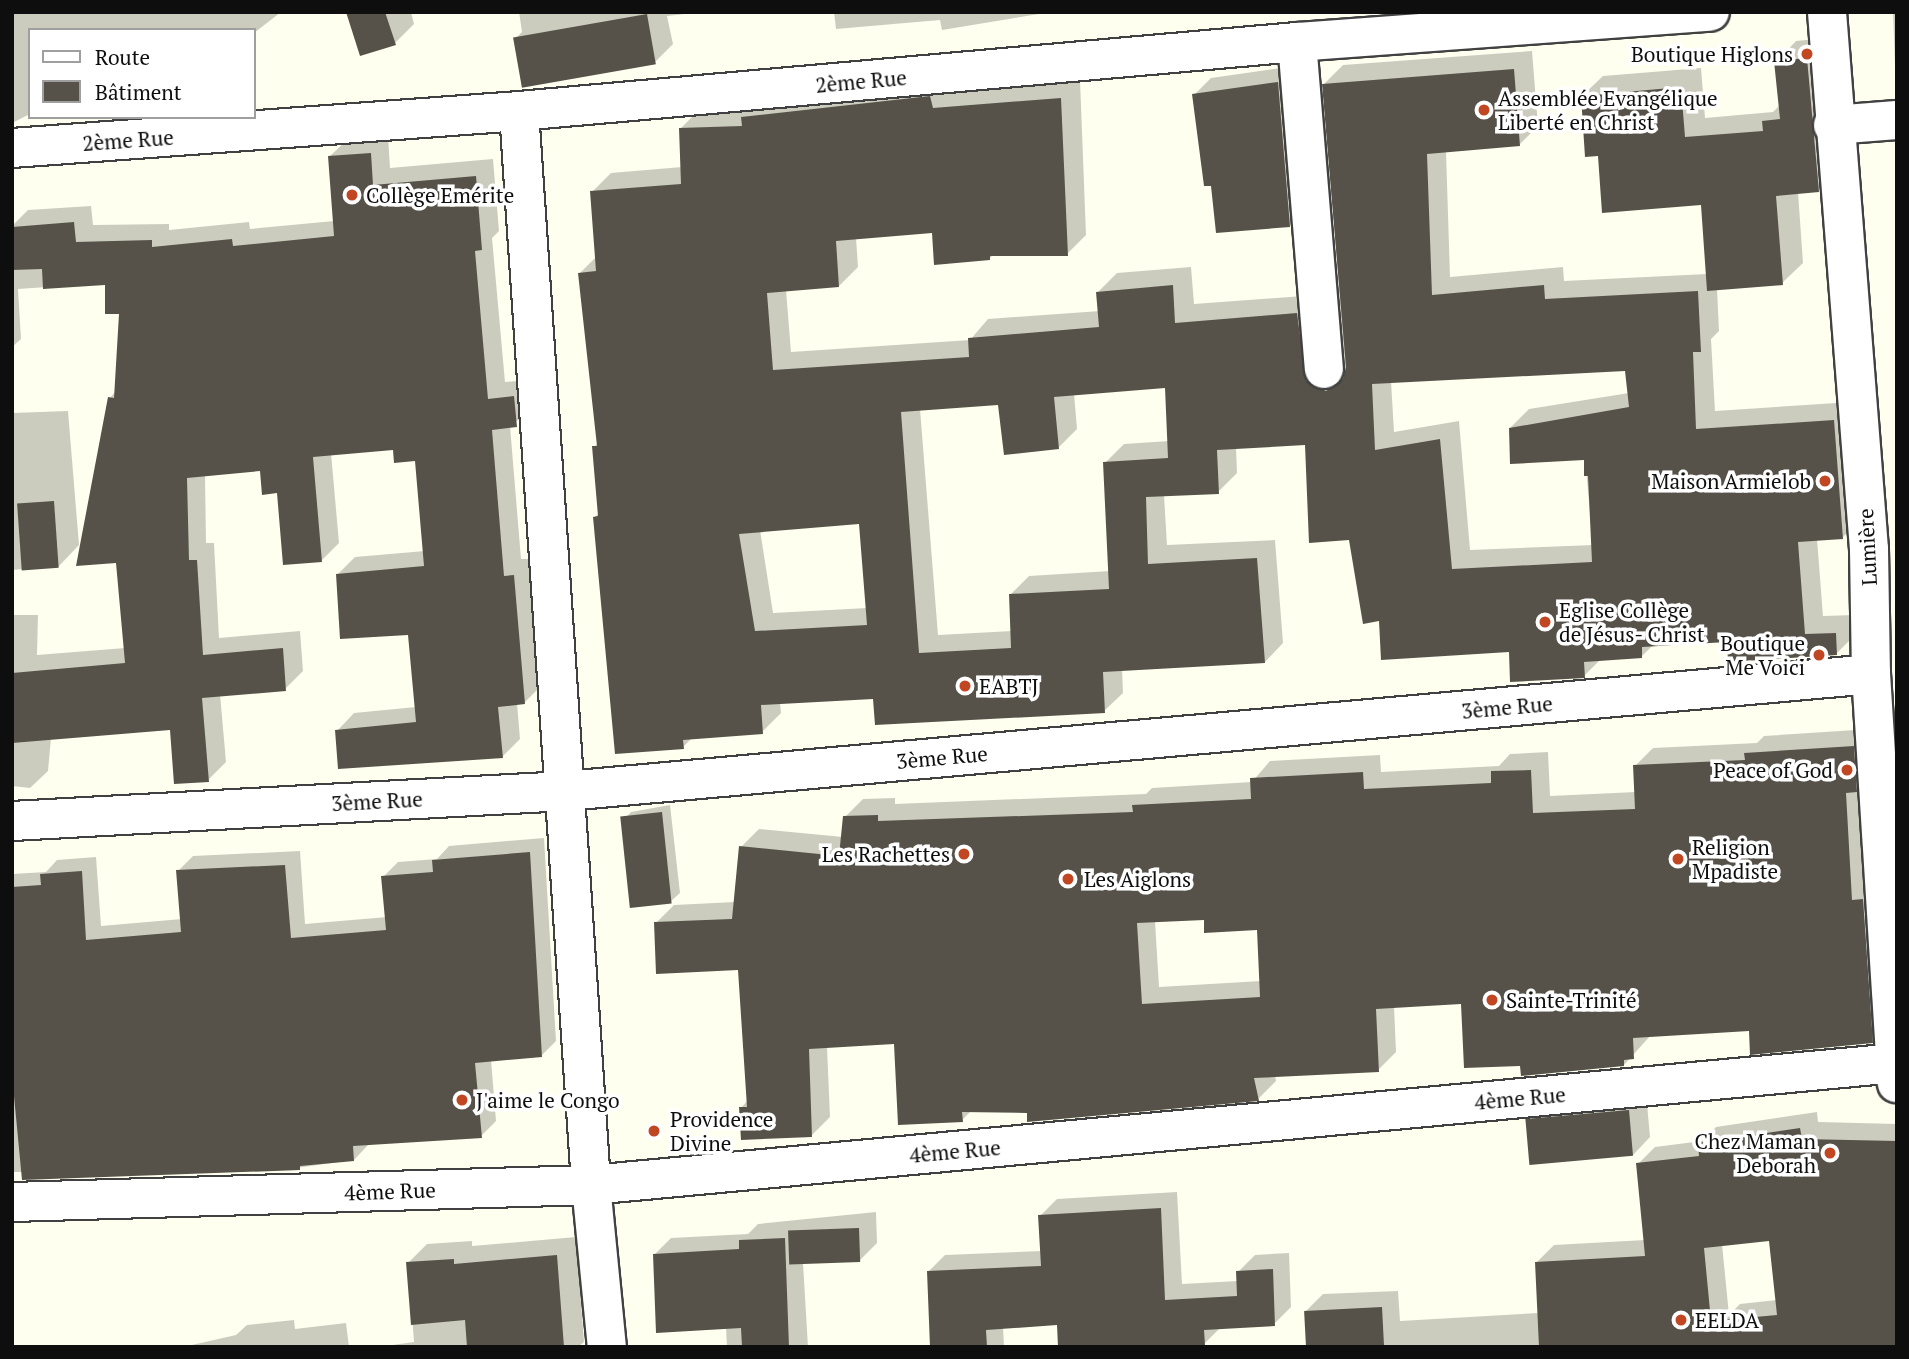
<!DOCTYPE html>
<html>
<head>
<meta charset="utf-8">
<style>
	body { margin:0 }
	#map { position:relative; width:1909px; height:1359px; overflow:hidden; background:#feffee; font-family:"PT Serif",serif }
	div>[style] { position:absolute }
	.shadow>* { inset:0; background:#0003 }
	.building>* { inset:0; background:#56524a; transform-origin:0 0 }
	.roads { filter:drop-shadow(2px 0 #414141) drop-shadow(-2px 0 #414141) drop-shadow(0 2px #414141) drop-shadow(0 -2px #414141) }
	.minor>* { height:38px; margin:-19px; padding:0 19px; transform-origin:19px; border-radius:19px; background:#fff }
	.dots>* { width:19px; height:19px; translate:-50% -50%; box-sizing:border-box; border:4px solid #fff; border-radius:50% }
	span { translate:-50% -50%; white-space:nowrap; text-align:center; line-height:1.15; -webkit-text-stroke:7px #fff; paint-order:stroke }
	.poi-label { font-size:21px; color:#0e0e0e }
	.right { translate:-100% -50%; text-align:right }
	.left { translate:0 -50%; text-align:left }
	.street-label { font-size:21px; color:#0e0e0e }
	.frame { position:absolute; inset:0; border:14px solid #0e0e0e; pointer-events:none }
	.legend { position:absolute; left:28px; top:28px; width:228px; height:91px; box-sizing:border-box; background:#fff; border:2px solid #9f9f9f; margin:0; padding:9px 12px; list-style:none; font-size:21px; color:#0e0e0e }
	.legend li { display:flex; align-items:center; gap:14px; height:35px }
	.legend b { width:35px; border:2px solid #9f9f9f }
</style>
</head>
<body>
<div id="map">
	<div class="shadow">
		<div style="clip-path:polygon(12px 12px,281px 12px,254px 33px,30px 30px,30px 114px,12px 123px)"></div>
		<div style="clip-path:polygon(348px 12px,411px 12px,414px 24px,395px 43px)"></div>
		<div style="clip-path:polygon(519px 12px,703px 12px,667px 16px,673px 44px,655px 62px,515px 39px,522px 32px)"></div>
		<div style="clip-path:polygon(834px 12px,1051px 12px,942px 30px,940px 20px,836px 29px)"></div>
		<div style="clip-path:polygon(1893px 12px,1897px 12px,1896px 92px)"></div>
		<div style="clip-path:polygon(evenodd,1827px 38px,1839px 170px,1818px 190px,1798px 192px,1803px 263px,1782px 283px,1717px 288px,1719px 331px,1711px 339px,1715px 411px,1852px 402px,1861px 519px,1842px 538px,1817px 539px,1823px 616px,1854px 615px,1856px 634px,1837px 653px,1729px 641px,1654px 644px,1642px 656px,1601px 659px,1584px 676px,1510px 651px,1380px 619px,1351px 538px,1306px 443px,1236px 447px,1237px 473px,1218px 492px,1164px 495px,1167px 545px,1275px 540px,1283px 643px,1265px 662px,1122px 669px,1123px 693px,1104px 711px,874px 697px,780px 702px,781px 713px,762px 732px,692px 738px,683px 747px,595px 517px,599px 513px,594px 447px,598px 443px,580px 273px,596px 257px,592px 192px,611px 173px,682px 167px,680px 129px,699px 110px,1080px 80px,1086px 235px,1067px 254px,993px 255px,990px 258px,933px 231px,856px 238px,858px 267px,839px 286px,786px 290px,791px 352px,970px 340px,988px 319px,1100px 311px,1098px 292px,1117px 273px,1191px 267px,1194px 304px,1316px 295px,1333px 370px,1345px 373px,1324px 84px,1343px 65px,1532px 51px,1538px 126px,1519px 145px,1446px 151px,1450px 277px,1563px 267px,1564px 281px,1707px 274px,1703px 203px,1600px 154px,1582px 96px,1603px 76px,1701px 68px,1705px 118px,1773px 112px,1780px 105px,1776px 62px,1796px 41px,1827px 38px,1627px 369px,1629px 393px,1529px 409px,1510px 428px,1585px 458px,1593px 545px,1470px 550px,1459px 421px,1394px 432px,1391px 381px,1627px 369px,1827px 38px,1166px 387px,1169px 441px,1124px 444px,1105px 463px,1110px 571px,1029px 576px,1010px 595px,1012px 631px,938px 635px,920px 409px,1000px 403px,1058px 448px,1077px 429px,1074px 393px,1166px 387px,1827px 38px,861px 522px,867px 608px,773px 613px,760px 530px,861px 522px)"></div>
		<div style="clip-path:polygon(1295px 66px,1307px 209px,1290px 226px,1194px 95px,1211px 78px)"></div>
		<div style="clip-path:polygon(388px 136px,390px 168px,493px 159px,499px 231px,492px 238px,505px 382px,531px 380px,534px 408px,510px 426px,521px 559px,531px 559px,542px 685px,524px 703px,517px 703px,520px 739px,502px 757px,337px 731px,354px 713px,416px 707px,409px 633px,337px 575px,355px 557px,425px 551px,417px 459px,394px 448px,331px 453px,339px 543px,322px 560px,261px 469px,205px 475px,206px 543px,214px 543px,219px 638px,300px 631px,303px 671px,285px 689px,220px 694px,226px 762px,208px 780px,171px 728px,51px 738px,48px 771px,30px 788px,12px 786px,12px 615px,38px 615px,37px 655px,125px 648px,110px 398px,116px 391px,121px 312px,106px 283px,18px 289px,21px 339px,12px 347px,12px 226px,28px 210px,91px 206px,93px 225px,169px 224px,169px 230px,249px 222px,250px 229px,334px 221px,329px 157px,347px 140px)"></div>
		<div style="clip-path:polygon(68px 411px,79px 545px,59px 566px,12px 570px,12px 413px)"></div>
		<div style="clip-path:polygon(evenodd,1871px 729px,1890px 1023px,1872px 1042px,1751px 1029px,1651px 1035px,1624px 1065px,1521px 1064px,1463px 1002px,1394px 1006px,1396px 1052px,1378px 1070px,1275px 1075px,1276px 1081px,1258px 1099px,1029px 1112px,972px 1110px,962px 1120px,896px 1043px,827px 1047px,830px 1117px,812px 1135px,741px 1108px,748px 1100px,740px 968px,656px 923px,674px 905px,735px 902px,741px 847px,759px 829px,843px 837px,845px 817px,863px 799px,895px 798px,895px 804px,1146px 794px,1152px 788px,1252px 782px,1270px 761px,1380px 755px,1381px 772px,1499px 766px,1510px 754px,1548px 752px,1550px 796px,1636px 792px,1635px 766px,1653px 748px,1757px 743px,1764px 736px,1871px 729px,1205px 918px,1259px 928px,1261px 981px,1159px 987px,1155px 921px,1205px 918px)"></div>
		<div style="clip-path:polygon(670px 805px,680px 893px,671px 901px,623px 821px,631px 812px)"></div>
		<div style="clip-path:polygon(544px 838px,556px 1041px,541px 1056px,491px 1060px,496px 1121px,481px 1136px,369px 1144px,354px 1160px,274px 1171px,12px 1172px,12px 874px,46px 872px,57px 860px,96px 857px,101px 926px,182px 919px,178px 871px,193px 856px,300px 851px,305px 924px,387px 917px,383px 877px,398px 862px,437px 859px,449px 846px)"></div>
		<div style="clip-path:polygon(1646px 1093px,1650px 1137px,1633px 1155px,1527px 1120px,1545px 1103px)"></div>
		<div style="clip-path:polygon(evenodd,1817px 1112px,1818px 1122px,1897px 1124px,1897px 1347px,1307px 1347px,1306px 1311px,1323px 1294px,1398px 1291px,1400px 1321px,1539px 1313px,1537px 1262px,1554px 1245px,1645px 1240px,1638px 1164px,1655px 1147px,1702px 1141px,1716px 1127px,1817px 1112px,1770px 1239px,1777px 1300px,1740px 1304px,1729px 1315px,1722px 1244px,1770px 1239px)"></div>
		<div style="clip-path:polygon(1177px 1192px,1182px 1284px,1238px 1281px,1238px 1272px,1255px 1255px,1289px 1253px,1291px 1307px,1274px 1324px,1221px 1327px,1204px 1344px,1059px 1324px,1003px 1327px,1004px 1347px,932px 1347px,928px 1272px,945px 1255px,1042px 1251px,1040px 1216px,1057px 1199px)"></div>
		<div style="clip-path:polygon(876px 1212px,877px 1243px,860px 1260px,803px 1263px,808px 1347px,727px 1347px,726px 1327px,654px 1255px,671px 1238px,748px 1234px,758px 1224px)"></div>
		<div style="clip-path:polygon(576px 1237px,584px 1342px,578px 1347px,378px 1347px,414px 1342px,408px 1263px,427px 1244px,472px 1241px,472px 1246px)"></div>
		<div style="clip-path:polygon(294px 1320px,295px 1329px,346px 1323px,349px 1347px,183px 1347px,236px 1335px,247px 1325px)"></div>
	</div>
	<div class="building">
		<div style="clip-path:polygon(346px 12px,385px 12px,396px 45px,360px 56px)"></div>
		<div style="left:647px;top:14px;width:51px;height:136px;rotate:80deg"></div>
		<div style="clip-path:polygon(1807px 58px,1819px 192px,1776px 196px,1783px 285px,1707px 291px,1701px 205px,1602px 213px,1598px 156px,1585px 157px,1581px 96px,1681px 87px,1685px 137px,1763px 131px,1762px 121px,1780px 119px,1774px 61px)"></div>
		<div style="clip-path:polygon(evenodd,1514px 69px,1520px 146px,1427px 154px,1432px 295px,1544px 285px,1545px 299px,1698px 291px,1701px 352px,1693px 352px,1696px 429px,1834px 420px,1843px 539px,1798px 542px,1805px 634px,1836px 633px,1837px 655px,1728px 662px,1727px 642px,1642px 647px,1642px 658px,1584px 662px,1585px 678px,1510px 682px,1509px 652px,1381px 660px,1379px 621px,1363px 624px,1349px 540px,1309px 543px,1305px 445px,1217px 450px,1219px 494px,1146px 497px,1148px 564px,1257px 558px,1265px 663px,1103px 672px,1105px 713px,875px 725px,873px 699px,761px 705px,763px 734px,683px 740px,684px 749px,615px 754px,593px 517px,598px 516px,592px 446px,597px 446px,578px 273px,596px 271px,590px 191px,681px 184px,679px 128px,742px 126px,741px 117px,930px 96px,933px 108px,1061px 98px,1068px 256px,990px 256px,990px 260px,934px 265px,932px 233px,836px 241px,839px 287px,767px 293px,773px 370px,969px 357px,968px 338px,1099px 327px,1096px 292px,1173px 285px,1175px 323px,1297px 313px,1306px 381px,1326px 391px,1343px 379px,1346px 367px,1322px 84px,1514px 69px,1625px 371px,1629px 407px,1509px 428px,1510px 464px,1584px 460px,1584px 476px,1588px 476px,1592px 562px,1452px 569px,1440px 439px,1375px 450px,1372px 384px,1625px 371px,1514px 69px,1165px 388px,1168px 458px,1103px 462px,1109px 589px,1009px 594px,1011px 648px,919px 653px,901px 412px,998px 405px,1004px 455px,1059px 449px,1054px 397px,1165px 388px,1514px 69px,859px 524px,867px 625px,755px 631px,739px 534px,859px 524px)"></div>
		<div style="clip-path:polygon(1278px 82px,1290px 227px,1216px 233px,1211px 186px,1204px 186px,1192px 94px)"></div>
		<div style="clip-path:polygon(371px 153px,373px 185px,476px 176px,482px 250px,475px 251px,488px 399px,514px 396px,517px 427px,492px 430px,504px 576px,514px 575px,525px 704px,498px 707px,503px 758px,338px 769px,335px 730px,416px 722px,408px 635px,340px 639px,336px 574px,424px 566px,415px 461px,394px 463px,393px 450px,313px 457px,322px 562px,283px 565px,277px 493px,262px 495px,260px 471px,187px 478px,189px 560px,197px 560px,203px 655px,283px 648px,286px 691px,202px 698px,209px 782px,174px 784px,170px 730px,12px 743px,12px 673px,125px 663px,116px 563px,76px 566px,108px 397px,114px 398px,119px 314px,105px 314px,105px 285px,43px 289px,42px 269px,12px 270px,12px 227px,74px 222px,76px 242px,152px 240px,152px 247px,232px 239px,233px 246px,334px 236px,328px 156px)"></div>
		<div style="left:54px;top:501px;width:67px;height:37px;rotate:86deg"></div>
		<div style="clip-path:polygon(evenodd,1854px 746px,1857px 792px,1846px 793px,1852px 900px,1863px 899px,1873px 1043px,1750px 1055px,1749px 1031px,1633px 1038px,1634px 1059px,1624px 1060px,1624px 1066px,1521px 1076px,1520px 1066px,1464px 1068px,1461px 1004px,1376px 1009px,1379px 1072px,1254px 1078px,1259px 1101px,1027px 1122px,1027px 1113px,962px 1112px,963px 1122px,898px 1125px,894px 1044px,809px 1049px,812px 1137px,741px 1140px,739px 1107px,747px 1107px,738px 970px,656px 974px,654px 922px,732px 919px,739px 846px,839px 856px,843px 816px,878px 815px,878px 821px,1133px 812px,1132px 805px,1251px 799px,1250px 778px,1363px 772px,1364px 789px,1491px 783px,1491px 771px,1531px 770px,1533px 813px,1635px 809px,1633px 765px,1745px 760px,1744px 753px,1854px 746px,1204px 920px,1204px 933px,1257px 930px,1260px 997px,1142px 1004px,1137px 923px,1204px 920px)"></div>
		<div style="left:662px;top:812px;width:92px;height:42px;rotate:84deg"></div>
		<div style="clip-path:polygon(530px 852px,542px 1057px,475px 1063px,482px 1138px,353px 1146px,354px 1161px,300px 1166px,300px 1170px,22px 1180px,12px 1075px,12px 887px,41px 885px,40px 874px,82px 871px,86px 940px,181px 932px,176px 870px,285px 865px,291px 938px,386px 930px,381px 876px,433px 872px,432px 860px)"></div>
		<div style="left:1629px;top:1110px;width:46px;height:104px;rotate:85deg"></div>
		<div style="clip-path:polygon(evenodd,1800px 1128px,1802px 1139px,1897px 1141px,1897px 1347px,1539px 1347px,1535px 1262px,1645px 1256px,1636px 1163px,1699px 1156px,1698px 1143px,1800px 1128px,1769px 1241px,1777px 1315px,1711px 1321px,1704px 1248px,1769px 1241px)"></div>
		<div style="clip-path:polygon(1161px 1208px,1165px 1300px,1237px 1296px,1236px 1271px,1273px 1269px,1275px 1326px,1204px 1330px,1205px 1345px,1185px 1347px,1058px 1347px,1057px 1325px,986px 1330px,987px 1347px,930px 1347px,927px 1271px,1041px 1266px,1038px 1215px)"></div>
		<div style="left:859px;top:1228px;width:34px;height:71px;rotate:88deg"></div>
		<div style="clip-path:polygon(785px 1238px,789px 1347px,742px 1347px,741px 1328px,656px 1333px,653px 1254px,739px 1249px,739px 1240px)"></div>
		<div style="clip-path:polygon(557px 1255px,564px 1347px,467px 1347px,465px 1320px,411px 1325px,406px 1262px,454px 1259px,454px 1264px)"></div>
		<div style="left:1382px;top:1307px;width:40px;height:78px;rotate:87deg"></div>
	</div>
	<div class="roads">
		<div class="minor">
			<div style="left:1827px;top:12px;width:539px;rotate:85.53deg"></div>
			<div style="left:1869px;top:549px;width:125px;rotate:89.1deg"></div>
			<div style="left:1871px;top:674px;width:410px;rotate:86.4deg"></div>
			<div style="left:1297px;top:42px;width:328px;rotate:85.3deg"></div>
			<div style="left:519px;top:111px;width:1076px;rotate:86.16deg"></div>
			<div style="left:591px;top:1185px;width:163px;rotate:84.4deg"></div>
			<div style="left:1833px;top:125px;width:64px;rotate:-4.5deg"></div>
			<div style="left:12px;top:148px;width:508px;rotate:-4.17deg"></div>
			<div style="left:519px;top:111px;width:781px;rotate:-5.07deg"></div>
			<div style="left:1297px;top:42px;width:414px;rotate:-4.2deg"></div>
			<div style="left:12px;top:821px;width:555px;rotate:-3.1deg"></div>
			<div style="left:566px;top:791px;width:1310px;rotate:-5.12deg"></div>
			<div style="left:12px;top:1202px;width:579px;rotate:-1.68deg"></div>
			<div style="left:591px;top:1185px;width:1311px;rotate:-5.34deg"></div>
		</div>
	</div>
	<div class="dots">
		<div style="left:1807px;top:54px;background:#c14622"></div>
		<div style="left:1484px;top:110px;background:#c14622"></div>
		<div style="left:352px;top:195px;background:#c14622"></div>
		<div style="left:1825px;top:481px;background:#c14622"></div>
		<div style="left:1545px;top:622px;background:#c14622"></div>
		<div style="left:1819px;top:655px;background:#c14622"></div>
		<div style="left:965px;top:686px;background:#c14622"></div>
		<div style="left:1847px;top:770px;background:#c14622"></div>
		<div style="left:964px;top:854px;background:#c14622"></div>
		<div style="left:1678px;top:859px;background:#c14622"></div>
		<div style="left:1068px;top:879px;background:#c14622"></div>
		<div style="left:1492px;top:1000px;background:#c14622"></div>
		<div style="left:462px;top:1100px;background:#c14622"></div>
		<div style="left:654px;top:1131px;background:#c14622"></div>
		<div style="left:1830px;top:1153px;background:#c14622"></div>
		<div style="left:1681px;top:1320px;background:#c14622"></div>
	</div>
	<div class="poi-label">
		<span class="right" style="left:1793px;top:54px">Boutique Higlons</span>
		<span class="left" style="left:1498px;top:110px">Assemblée Evangélique<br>Liberté en Christ</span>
		<span class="left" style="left:366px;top:195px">Collège Emérite</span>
		<span class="right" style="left:1811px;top:481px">Maison Armielob</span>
		<span class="left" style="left:1559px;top:622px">Eglise Collège<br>de Jésus- Christ</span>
		<span class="right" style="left:1805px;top:655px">Boutique<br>Me Voici</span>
		<span class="left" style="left:979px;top:686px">EABTJ</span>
		<span class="right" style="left:1833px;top:770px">Peace of God</span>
		<span class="left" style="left:1692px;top:859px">Religion<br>Mpadiste</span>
		<span class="right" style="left:950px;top:854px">Les Rachettes</span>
		<span class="left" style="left:1084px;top:879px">Les Aiglons</span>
		<span class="left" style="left:1506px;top:1000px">Sainte-Trinité</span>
		<span class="left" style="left:476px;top:1100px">J'aime le Congo</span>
		<span class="left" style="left:670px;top:1131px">Providence<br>Divine</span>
		<span class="right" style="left:1816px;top:1153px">Chez Maman<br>Deborah</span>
		<span class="left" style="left:1695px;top:1320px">EELDA</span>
	</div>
	<div class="street-label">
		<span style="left:861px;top:81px;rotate:-5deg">2ème Rue</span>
		<span style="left:128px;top:140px;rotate:-4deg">2ème Rue</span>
		<span style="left:1867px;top:547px;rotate:-93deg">Lumière</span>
		<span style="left:1507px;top:707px;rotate:-5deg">3ème Rue</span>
		<span style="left:942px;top:757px;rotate:-5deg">3ème Rue</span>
		<span style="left:377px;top:801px;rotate:-3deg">3ème Rue</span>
		<span style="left:1520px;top:1098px;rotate:-5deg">4ème Rue</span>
		<span style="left:955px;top:1151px;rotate:-5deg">4ème Rue</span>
		<span style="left:390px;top:1191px;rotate:-2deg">4ème Rue</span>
	</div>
	<div class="frame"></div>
	<ul class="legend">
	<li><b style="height:9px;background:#fff"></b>Route</li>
	<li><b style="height:19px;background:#56524a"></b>Bâtiment</li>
	</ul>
</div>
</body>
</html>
